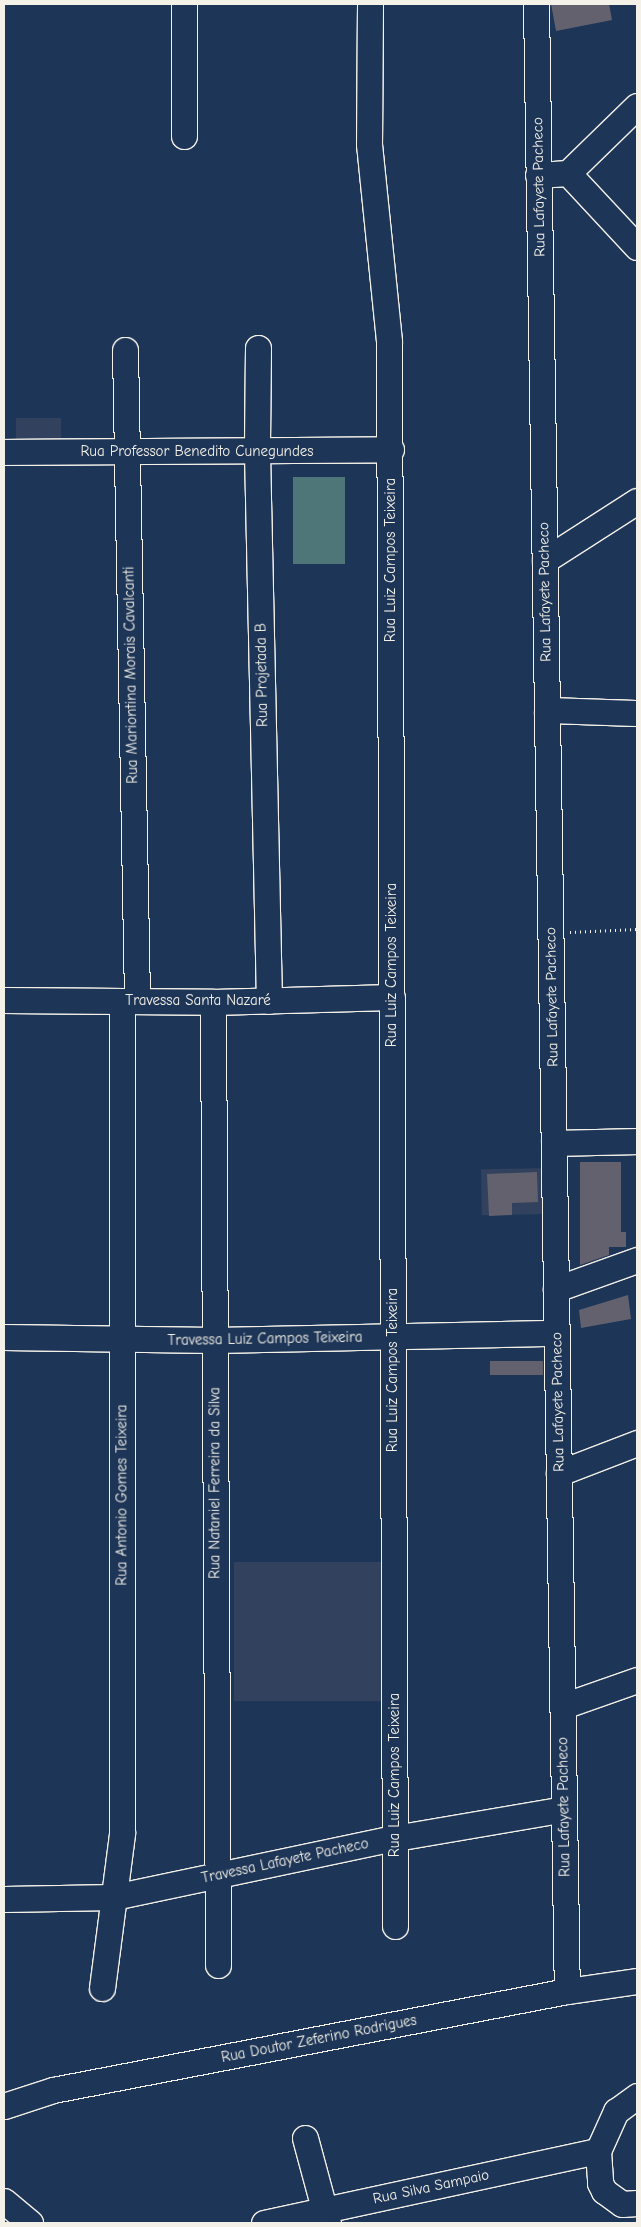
<!DOCTYPE html>
<html>
<head>
<meta charset="utf-8">
<style>
	body { margin:0 }
	#map { position:relative; width:641px; height:2227px; overflow:hidden; background:#1d3557; font-family:"Comic Neue",sans-serif }
	div>[style] { position:absolute }
	.built>* { inset:0; background:#32425e; transform-origin:0 0 }
	.green>* { inset:0; background:#4e7578; transform-origin:0 0 }
	.building>* { inset:0; background:#63616e; transform-origin:0 0 }
	.path>* { height:3px; margin-top:-1.5px; transform-origin:0; background:repeating-linear-gradient(90deg,#f4f1e8 0 1px,transparent 0 5px) }
	.roads { filter:drop-shadow(1px 0 #f4f1e8) drop-shadow(-1px 0 #f4f1e8) drop-shadow(0 1px #f4f1e8) drop-shadow(0 -1px #f4f1e8) }
	.minor>* { height:25px; margin:-12.5px; padding:0 12.5px; transform-origin:12.5px; border-radius:12.5px; background:#1d3557 }
	span { translate:-50% -50%; white-space:nowrap; text-align:center; line-height:1.15; -webkit-text-stroke:5px #1d3557; paint-order:stroke }
	.street-label { font-size:15px; color:#f4f1e8 }
	.frame { position:absolute; inset:0; border:5px solid #f4f1e8; pointer-events:none }
</style>
</head>
<body>
<div id="map">
	<div class="built">
		<div style="left:16px;top:418px;width:45px;height:28px"></div>
		<div style="left:553px;top:1168px;width:46px;height:72px;rotate:89deg"></div>
		<div style="left:234px;top:1562px;width:148px;height:139px"></div>
	</div>
	<div class="green">
		<div style="left:293px;top:477px;width:52px;height:87px"></div>
	</div>
	<div class="building">
		<div style="clip-path:polygon(551px 4px,609px 4px,612px 20px,556px 31px)"></div>
		<div style="clip-path:polygon(580px 1162px,621px 1162px,621px 1232px,626px 1232px,626px 1247px,609px 1247px,609px 1255px,580px 1265px)"></div>
		<div style="clip-path:polygon(537px 1172px,538px 1202px,512px 1203px,512px 1215px,489px 1216px,487px 1174px)"></div>
		<div style="clip-path:polygon(628px 1295px,631px 1319px,581px 1328px,579px 1310px)"></div>
		<div style="left:543px;top:1361px;width:14px;height:53px;rotate:90deg"></div>
	</div>
	<div class="path">
		<div style="left:570px;top:932px;width:67px;rotate:-2.6deg"></div>
	</div>
	<div class="roads">
		<div class="minor">
			<div style="left:370px;top:4px;width:140px;rotate:90.4deg"></div>
			<div style="left:369px;top:144px;width:199px;rotate:84.2deg"></div>
			<div style="left:389px;top:342px;width:1584px;rotate:89.78deg"></div>
			<div style="left:536px;top:4px;width:1987px;rotate:89.11deg"></div>
			<div style="left:184px;top:136px;width:132px;rotate:-90deg"></div>
			<div style="left:568px;top:173px;width:101px;rotate:47deg"></div>
			<div style="left:538px;top:175px;width:30px;rotate:-4deg"></div>
			<div style="left:568px;top:173px;width:96px;rotate:-44.2deg"></div>
			<div style="left:258px;top:348px;width:104px;rotate:90.6deg"></div>
			<div style="left:257px;top:452px;width:549px;rotate:88.75deg"></div>
			<div style="left:125px;top:350px;width:651px;rotate:88.94deg"></div>
			<div style="left:4px;top:452px;width:387px;rotate:-0.4deg"></div>
			<div style="left:545px;top:560px;width:109px;rotate:-32.7deg"></div>
			<div style="left:547px;top:710px;width:90px;rotate:1.9deg"></div>
			<div style="left:4px;top:1000px;width:209px;rotate:0.5deg"></div>
			<div style="left:213px;top:1002px;width:179px;rotate:-1.6deg"></div>
			<div style="left:213px;top:1002px;width:963px;rotate:89.7deg"></div>
			<div style="left:554px;top:1143px;width:83px;rotate:-1.4deg"></div>
			<div style="left:556px;top:1289px;width:86px;rotate:-19.7deg"></div>
			<div style="left:4px;top:1337px;width:211px;rotate:0.8deg"></div>
			<div style="left:215px;top:1340px;width:342px;rotate:-1.2deg"></div>
			<div style="left:559px;top:1473px;width:84px;rotate:-21deg"></div>
			<div style="left:563px;top:1706px;width:78px;rotate:-19.4deg"></div>
			<div style="left:4px;top:1899px;width:110px;rotate:-1deg"></div>
			<div style="left:114px;top:1897px;width:287px;rotate:-11.9deg"></div>
			<div style="left:395px;top:1838px;width:171px;rotate:-9.7deg"></div>
			<div style="left:102px;top:1988px;width:156px;rotate:-82.6deg"></div>
			<div style="left:122px;top:1833px;width:832px;rotate:-90deg"></div>
			<div style="left:637px;top:2096px;width:26px;rotate:144deg"></div>
			<div style="left:616px;top:2111px;width:44px;rotate:114.2deg"></div>
			<div style="left:598px;top:2151px;width:32px;rotate:86deg"></div>
			<div style="left:600px;top:2183px;width:9px;rotate:63deg"></div>
			<div style="left:604px;top:2191px;width:22px;rotate:36deg"></div>
			<div style="left:622px;top:2204px;width:15px;rotate:-4deg"></div>
			<div style="left:4px;top:2106px;width:52px;rotate:-18.1deg"></div>
			<div style="left:53px;top:2090px;width:523px;rotate:-10.9deg"></div>
			<div style="left:567px;top:1991px;width:71px;rotate:-8.1deg"></div>
			<div style="left:305px;top:2138px;width:88px;rotate:74.9deg"></div>
			<div style="left:4px;top:2201px;width:34px;rotate:40deg"></div>
			<div style="left:264px;top:2223px;width:342px;rotate:-12.2deg"></div>
		</div>
	</div>
	<div class="street-label">
		<span style="left:539px;top:187px;rotate:-91deg">Rua Lafayete Pacheco</span>
		<span style="left:197px;top:452px">Rua Professor Benedito Cunegundes</span>
		<span style="left:391px;top:560px;rotate:-90deg">Rua Luiz Campos Teixeira</span>
		<span style="left:545px;top:592px;rotate:-91deg">Rua Lafayete Pacheco</span>
		<span style="left:131px;top:675px;rotate:-91deg">Rua Mariontina Morais Cavalcanti</span>
		<span style="left:262px;top:675px;rotate:-91deg">Rua Projetada B</span>
		<span style="left:392px;top:965px;rotate:-90deg">Rua Luiz Campos Teixeira</span>
		<span style="left:552px;top:997px;rotate:-91deg">Rua Lafayete Pacheco</span>
		<span style="left:198px;top:1001px">Travessa Santa Nazaré</span>
		<span style="left:265px;top:1339px;rotate:-1deg">Travessa Luiz Campos Teixeira</span>
		<span style="left:393px;top:1370px;rotate:-90deg">Rua Luiz Campos Teixeira</span>
		<span style="left:558px;top:1402px;rotate:-91deg">Rua Lafayete Pacheco</span>
		<span style="left:215px;top:1483px;rotate:-90deg">Rua Nataniel Ferreira da Silva</span>
		<span style="left:122px;top:1495px;rotate:-90deg">Rua Antonio Gomes Teixeira</span>
		<span style="left:395px;top:1775px;rotate:-90deg">Rua Luiz Campos Teixeira</span>
		<span style="left:564px;top:1807px;rotate:-91deg">Rua Lafayete Pacheco</span>
		<span style="left:285px;top:1861px;rotate:-12deg">Travessa Lafayete Pacheco</span>
		<span style="left:319px;top:2039px;rotate:-11deg">Rua Doutor Zeferino Rodrigues</span>
		<span style="left:431px;top:2187px;rotate:-12deg">Rua Silva Sampaio</span>
	</div>
	<div class="frame"></div>
</div>
</body>
</html>
